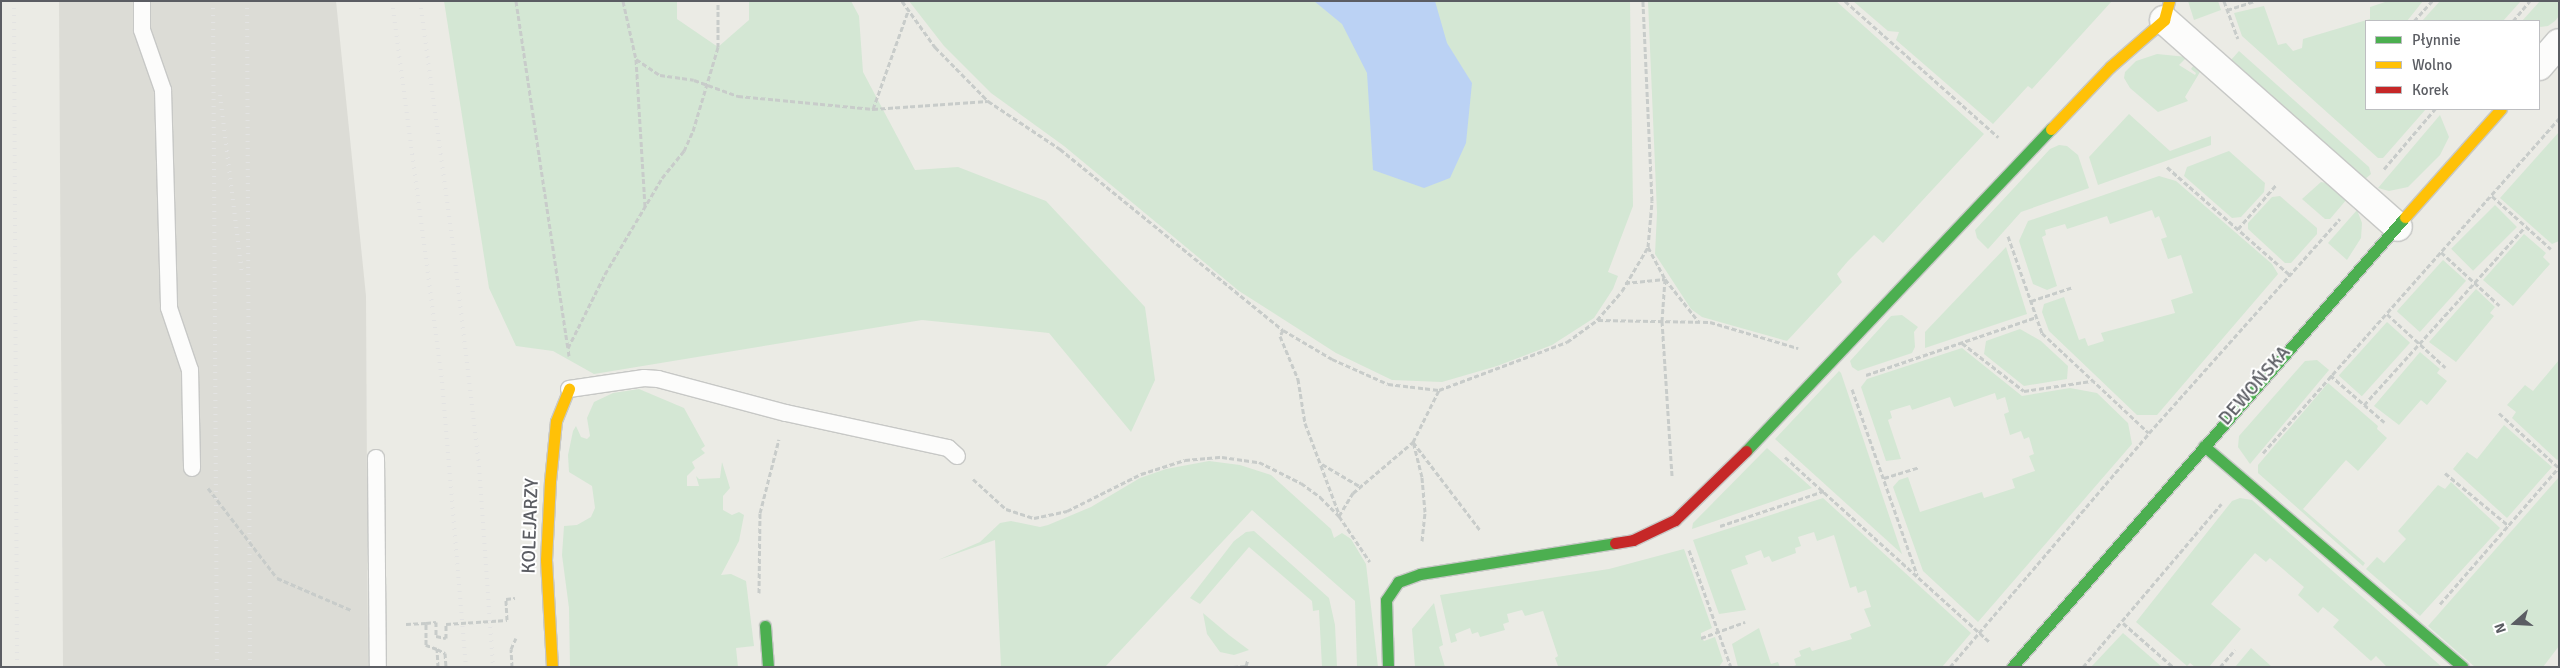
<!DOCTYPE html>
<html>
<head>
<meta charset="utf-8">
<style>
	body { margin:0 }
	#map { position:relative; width:2560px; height:668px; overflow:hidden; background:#ebebe5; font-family:Signika,sans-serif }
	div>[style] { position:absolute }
	.industrial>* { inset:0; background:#dcdcd6 }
	.green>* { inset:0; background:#d4e7d4; transform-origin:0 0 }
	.water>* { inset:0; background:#bbd2f4 }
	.path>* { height:3px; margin-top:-1.5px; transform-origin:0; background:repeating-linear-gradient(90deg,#c8ccca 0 5px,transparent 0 7.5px) }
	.roads { filter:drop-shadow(1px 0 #c7c8c6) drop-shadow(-1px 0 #c7c8c6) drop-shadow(0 1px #c7c8c6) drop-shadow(0 -1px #c7c8c6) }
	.lane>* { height:16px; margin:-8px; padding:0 8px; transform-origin:8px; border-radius:8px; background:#fcfcfb }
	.street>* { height:28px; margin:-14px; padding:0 14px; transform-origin:14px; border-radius:14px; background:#fcfcfb }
	.fast>* { height:11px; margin:-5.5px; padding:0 5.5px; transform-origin:5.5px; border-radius:5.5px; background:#4caf50 }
	.slow>* { height:11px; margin:-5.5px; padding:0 5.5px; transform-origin:5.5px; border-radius:5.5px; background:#ffc107 }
	.jam>* { height:11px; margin:-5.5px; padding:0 5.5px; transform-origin:5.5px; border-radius:5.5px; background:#c62828 }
	.rail>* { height:4px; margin-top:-2px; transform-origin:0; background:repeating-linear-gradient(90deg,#e3e3e2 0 1px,transparent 0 7px) }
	span { translate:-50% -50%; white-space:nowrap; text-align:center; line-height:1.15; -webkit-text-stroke:4px #fff; paint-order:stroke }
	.street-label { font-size:19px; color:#5b5d63 }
	.frame { position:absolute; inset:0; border:2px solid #5b5d63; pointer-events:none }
	.legend { position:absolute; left:2365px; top:20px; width:175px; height:90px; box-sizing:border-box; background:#fff; border:1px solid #bdbec1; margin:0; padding:6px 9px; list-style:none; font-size:15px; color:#5b5d63 }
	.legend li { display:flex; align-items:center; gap:10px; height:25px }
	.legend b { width:25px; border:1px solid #bdbec1 }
	.north { position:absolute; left:2490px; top:598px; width:50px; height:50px; -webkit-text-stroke:4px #fff; paint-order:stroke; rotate:251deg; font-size:14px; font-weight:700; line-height:20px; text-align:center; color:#5b5d63 }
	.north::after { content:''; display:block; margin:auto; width:18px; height:22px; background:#5b5d63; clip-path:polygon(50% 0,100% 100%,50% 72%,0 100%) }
</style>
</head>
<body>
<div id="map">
	<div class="industrial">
		<div style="clip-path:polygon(59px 1px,336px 1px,366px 296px,368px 667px,63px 667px)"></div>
	</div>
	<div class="green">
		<div style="clip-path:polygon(444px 1px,677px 1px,677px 19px,718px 47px,749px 20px,749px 1px,851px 1px,859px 16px,863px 72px,915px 170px,958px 167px,1046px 201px,1145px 307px,1155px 380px,1131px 432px,1049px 333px,922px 320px,594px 374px,553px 351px,516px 346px,489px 288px)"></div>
		<div style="clip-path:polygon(909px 1px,1630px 1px,1633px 206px,1608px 272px,1618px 276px,1613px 289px,1594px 318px,1552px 345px,1497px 366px,1442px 382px,1392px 380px,1336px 353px,1239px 291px,1064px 146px,991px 93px,944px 46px)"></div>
		<div style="clip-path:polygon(1648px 1px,1836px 1px,1984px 134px,1883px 243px,1874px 235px,1848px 261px,1837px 274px,1842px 282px,1787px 341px,1702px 317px,1691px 309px,1655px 254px,1657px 213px)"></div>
		<div style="clip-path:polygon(1853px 1px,2112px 1px,2032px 89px,2028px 86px,1993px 124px,1896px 40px,1899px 32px,1888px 31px)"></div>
		<div style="clip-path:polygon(2188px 1px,2218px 1px,2221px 10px,2194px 20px)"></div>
		<div style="clip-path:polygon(2388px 1px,2423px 1px,2407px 21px,2366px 21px,2366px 109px,2426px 109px,2383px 158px,2378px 158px,2242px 36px,2234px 13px,2264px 6px,2278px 45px,2286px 43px,2293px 51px,2302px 48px,2303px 39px,2370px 19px,2370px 7px)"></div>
		<div style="clip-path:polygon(2440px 1px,2521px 1px,2503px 21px,2422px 21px)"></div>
		<div style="clip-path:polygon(2540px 1px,2559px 1px,2559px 16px,2555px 21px,2548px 26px,2539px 27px,2539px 21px,2522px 21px)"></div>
		<div style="clip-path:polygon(2239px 51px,2369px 167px,2371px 174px,2364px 180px,2231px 60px)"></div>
		<div style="clip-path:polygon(2157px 54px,2187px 57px,2179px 65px,2195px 75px,2196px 73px,2191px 69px,2196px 62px,2200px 72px,2185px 97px,2188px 101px,2158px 112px,2130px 88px,2124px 78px,2125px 72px,2136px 61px)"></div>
		<div style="clip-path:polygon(2129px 114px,2170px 151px,2211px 136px,2211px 145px,2098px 185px,2089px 157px)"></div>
		<div style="clip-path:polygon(2440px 115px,2449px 137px,2440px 155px,2408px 187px,2389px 191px,2378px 188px)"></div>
		<div style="clip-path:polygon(2559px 132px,2559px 241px,2552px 244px,2500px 198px)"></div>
		<div style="clip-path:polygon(2059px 145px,2067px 146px,2078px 155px,2089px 188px,2021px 212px,1988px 249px,1977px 238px,1975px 230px,2050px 149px)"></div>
		<div style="clip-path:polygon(2229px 151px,2265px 183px,2264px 192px,2241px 217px,2232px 218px,2184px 176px,2187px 167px)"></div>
		<div style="clip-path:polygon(2159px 176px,2176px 181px,2272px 264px,2278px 274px,2157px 415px,2137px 415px,2049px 331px,2042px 312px,2044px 304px,2064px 297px,2079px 340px,2085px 338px,2088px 346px,2104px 341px,2101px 333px,2175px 313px,2171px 300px,2193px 293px,2181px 255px,2168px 259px,2161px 239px,2167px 237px,2159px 216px,2155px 218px,2152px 210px,2110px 224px,2107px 216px,2067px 229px,2065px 224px,2045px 230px,2046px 235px,2042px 237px,2057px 286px,2047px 290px,2033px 284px,2019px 241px,2028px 221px)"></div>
		<div style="clip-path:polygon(2321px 182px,2331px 184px,2347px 199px,2330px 219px,2325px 219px,2302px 199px)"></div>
		<div style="clip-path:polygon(2280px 196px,2317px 228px,2317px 234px,2291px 263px,2285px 263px,2248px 229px,2248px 223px,2272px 197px)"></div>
		<div style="left:2495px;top:205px;width:31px;height:62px;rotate:45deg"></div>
		<div style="clip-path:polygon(2357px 210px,2362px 223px,2361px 238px,2347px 260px,2328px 243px)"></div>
		<div style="clip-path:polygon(2524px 234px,2546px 253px,2543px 257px,2550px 264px,2513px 306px,2483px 280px)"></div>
		<div style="clip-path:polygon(2006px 247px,2027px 314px,1925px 348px,1925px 332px)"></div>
		<div style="left:2443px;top:260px;width:31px;height:69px;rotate:42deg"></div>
		<div style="clip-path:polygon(2476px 289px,2495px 307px,2490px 313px,2494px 316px,2456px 362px,2429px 342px)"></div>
		<div style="clip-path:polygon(1902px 315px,1918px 327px,1914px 332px,1915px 347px,1912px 353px,1858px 371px,1852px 367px,1850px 361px,1891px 316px)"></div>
		<div style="left:2387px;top:322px;width:31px;height:72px;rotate:42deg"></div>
		<div style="clip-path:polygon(2020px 329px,2041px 341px,2068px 366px,2067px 379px,2024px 386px,1984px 354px,1986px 341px)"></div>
		<div style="clip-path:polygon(1962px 348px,2022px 396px,2070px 388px,2097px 393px,2128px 423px,2132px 444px,1978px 622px,1923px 571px,1893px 487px,1899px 480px,1908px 477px,1920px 512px,1982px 492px,1984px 498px,2015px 488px,2012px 479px,2035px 471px,2029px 456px,2034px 454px,2029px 437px,2024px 439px,2021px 431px,2010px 435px,2004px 414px,2009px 412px,2005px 397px,1997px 400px,1995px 393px,1954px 407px,1950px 397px,1912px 410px,1910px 405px,1890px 411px,1892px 418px,1888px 420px,1901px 459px,1886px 461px,1861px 387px,1867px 379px)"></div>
		<div style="clip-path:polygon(2420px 352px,2440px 369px,2437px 373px,2447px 381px,2427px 405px,2421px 400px,2399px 425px,2374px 406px)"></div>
		<div style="clip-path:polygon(2317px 360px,2329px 370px,2250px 464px,2238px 447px,2239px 436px,2305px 361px)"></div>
		<div style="clip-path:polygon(2559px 360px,2559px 459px,2557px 460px,2512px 418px,2516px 412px,2507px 405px,2525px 385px,2533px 391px)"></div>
		<div style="clip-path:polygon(1839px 371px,1841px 373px,1902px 554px,1775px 439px)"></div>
		<div style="clip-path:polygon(2328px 383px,2378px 426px,2377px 429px,2387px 438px,2358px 471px,2346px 460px,2303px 509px,2365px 563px,2363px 566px,2258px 473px,2258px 465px)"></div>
		<div style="clip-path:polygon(639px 389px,684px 408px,705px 446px,701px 449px,705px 453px,692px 462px,695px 468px,687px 476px,687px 486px,699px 486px,696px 476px,699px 479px,720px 478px,722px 462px,730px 488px,723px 496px,723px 510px,732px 515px,739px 512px,744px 515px,739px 541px,721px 575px,731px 574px,746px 581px,754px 646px,736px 648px,738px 667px,570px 667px,569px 608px,562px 555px,564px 526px,577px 525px,591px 517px,595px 508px,592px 486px,569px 472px,568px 455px,573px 431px,576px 426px,581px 437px,587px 439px,590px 436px,587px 418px,594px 402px,613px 393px)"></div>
		<div style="clip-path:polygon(2504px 425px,2552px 467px,2507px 518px,2453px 469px,2467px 452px,2477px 459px)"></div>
		<div style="clip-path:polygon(1767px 448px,1812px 488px,1692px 529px,1693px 523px)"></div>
		<div style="clip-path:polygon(1209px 461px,1240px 465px,1271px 475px,1331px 529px,1334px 538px,1342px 533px,1351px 539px,1366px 564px,1378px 667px,1357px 667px,1355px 601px,1252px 510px,1105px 667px,1001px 667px,995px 540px,938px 560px,980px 542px,1000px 523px,1011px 521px,1040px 527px,1048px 525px,1091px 507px,1140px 478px,1166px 469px)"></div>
		<div style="clip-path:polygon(2559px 477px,2559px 646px,2543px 667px,2475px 667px,2428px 626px)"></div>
		<div style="clip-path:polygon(2451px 482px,2500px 528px,2420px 616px,2366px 569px,2377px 557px,2384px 563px,2406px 539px,2398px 531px,2438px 485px,2445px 489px)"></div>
		<div style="clip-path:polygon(1823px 498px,1971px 633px,1942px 667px,1792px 667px,1796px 665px,1794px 659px,1801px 656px,1799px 651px,1810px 647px,1812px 651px,1852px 639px,1850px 634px,1871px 626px,1864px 609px,1871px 607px,1866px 590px,1858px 593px,1856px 586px,1850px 588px,1834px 535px,1817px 541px,1814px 532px,1798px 537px,1801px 546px,1795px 548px,1796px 553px,1772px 562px,1769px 556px,1764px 558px,1761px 550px,1745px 556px,1748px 564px,1731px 570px,1746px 610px,1719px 614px,1693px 540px)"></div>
		<div style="clip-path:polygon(2240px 498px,2252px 500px,2442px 667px,2387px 667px,2376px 656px,2371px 661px,2333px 627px,2339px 620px,2323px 607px,2318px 613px,2298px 595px,2304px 587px,2270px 558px,2266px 562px,2255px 553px,2211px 604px,2241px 629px,2209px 667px,2195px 667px,2190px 663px,2187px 666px,2136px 622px,2232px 501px)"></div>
		<div style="clip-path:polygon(1254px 531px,1329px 598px,1335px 625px,1337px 667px,1322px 667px,1319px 610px,1313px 611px,1312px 601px,1249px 547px,1200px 604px,1190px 598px,1234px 541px,1246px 532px)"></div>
		<div style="clip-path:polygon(1684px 549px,1712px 628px,1701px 633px,1701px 637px,1704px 641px,1715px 637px,1723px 661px,1719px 667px,1558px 666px,1555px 658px,1558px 656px,1543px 611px,1525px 616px,1522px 610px,1507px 614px,1509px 622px,1503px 624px,1505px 630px,1480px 637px,1478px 632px,1472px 634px,1470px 628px,1455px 634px,1457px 641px,1451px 643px,1440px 595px,1609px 569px)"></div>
		<div style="clip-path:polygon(1434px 603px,1443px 645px,1439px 647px,1445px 667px,1415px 667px,1412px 629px)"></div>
		<div style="clip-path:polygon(1203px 613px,1229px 635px,1249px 650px,1234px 655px,1220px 652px,1207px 634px)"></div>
		<div style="clip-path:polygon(1759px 628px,1771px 664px,1778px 662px,1780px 667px,1738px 667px,1732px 644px)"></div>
		<div style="clip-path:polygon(2123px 633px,2162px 667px,2091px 667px)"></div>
		<div style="clip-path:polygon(2251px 648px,2272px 667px,2235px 667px)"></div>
	</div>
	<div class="water">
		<div style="clip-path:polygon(1314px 1px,1435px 1px,1447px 43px,1472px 83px,1466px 143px,1450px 178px,1424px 188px,1373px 170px,1367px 73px,1342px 24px)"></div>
	</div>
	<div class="path">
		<div style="left:516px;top:1px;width:350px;rotate:81.5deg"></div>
		<div style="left:623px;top:1px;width:59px;rotate:77.4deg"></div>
		<div style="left:636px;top:59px;width:148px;rotate:86.5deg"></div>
		<div style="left:902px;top:1px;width:57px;rotate:54.3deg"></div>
		<div style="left:935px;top:47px;width:76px;rotate:45.5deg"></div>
		<div style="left:988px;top:101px;width:87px;rotate:33.7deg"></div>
		<div style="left:1060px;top:149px;width:287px;rotate:39.1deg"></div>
		<div style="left:1283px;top:330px;width:57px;rotate:30.6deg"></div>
		<div style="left:1332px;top:359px;width:61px;rotate:24.1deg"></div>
		<div style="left:1388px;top:384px;width:51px;rotate:6.7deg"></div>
		<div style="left:1439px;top:390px;width:137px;rotate:-20.6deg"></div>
		<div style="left:1567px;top:342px;width:37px;rotate:-36deg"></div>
		<div style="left:1597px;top:320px;width:38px;rotate:-49deg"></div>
		<div style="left:1622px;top:291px;width:51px;rotate:-59.4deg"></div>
		<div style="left:1648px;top:247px;width:46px;rotate:-85deg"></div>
		<div style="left:1652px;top:201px;width:200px;rotate:-92.6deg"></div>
		<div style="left:1845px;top:1px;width:205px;rotate:41.6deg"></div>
		<div style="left:2224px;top:1px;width:40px;rotate:69.8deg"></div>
		<div style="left:2227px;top:10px;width:28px;rotate:-18deg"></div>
		<div style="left:2414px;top:21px;width:27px;rotate:-48deg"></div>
		<div style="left:2513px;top:21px;width:26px;rotate:-50deg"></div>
		<div style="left:636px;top:59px;width:29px;rotate:34deg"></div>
		<div style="left:660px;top:75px;width:34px;rotate:8deg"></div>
		<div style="left:694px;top:80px;width:47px;rotate:20deg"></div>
		<div style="left:738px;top:96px;width:136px;rotate:5.5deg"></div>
		<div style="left:873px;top:109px;width:104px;rotate:-70.3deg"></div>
		<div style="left:873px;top:109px;width:115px;rotate:-4deg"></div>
		<div style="left:2167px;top:167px;width:164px;rotate:41.3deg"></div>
		<div style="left:2384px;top:169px;width:79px;rotate:-49.6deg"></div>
		<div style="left:2492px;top:196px;width:79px;rotate:41.9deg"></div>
		<div style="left:2238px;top:229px;width:58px;rotate:-49.2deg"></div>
		<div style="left:2008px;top:236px;width:103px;rotate:70.7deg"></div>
		<div style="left:2042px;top:333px;width:146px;rotate:43.1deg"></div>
		<div style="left:1648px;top:247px;width:36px;rotate:62deg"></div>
		<div style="left:1665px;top:279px;width:42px;rotate:94.1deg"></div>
		<div style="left:1662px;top:321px;width:156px;rotate:86.3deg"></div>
		<div style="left:2441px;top:252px;width:79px;rotate:42.4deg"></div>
		<div style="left:1625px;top:283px;width:40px;rotate:-5.7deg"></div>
		<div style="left:1665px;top:279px;width:55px;rotate:51.7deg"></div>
		<div style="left:2031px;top:301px;width:44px;rotate:-18.4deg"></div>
		<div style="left:2387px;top:314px;width:79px;rotate:42.4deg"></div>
		<div style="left:1598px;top:320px;width:112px;rotate:1deg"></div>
		<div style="left:1710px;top:322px;width:92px;rotate:16.5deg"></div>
		<div style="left:1283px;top:330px;width:7px;rotate:117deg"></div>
		<div style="left:1280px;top:336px;width:47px;rotate:67.3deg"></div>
		<div style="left:1298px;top:379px;width:45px;rotate:81deg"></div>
		<div style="left:1305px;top:423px;width:97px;rotate:69.5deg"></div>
		<div style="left:1962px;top:343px;width:78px;rotate:37.7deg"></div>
		<div style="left:2024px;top:391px;width:68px;rotate:-8.5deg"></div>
		<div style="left:569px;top:356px;width:8px;rotate:-97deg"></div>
		<div style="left:568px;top:348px;width:83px;rotate:-63.4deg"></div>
		<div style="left:605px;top:274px;width:112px;rotate:-59.3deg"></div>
		<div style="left:662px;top:178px;width:35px;rotate:-51deg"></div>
		<div style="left:684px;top:151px;width:22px;rotate:-66deg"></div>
		<div style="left:693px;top:131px;width:88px;rotate:-73.4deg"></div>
		<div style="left:718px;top:47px;width:46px;rotate:-90deg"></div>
		<div style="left:1866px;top:375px;width:180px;rotate:-18.8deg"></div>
		<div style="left:2330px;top:375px;width:72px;rotate:41deg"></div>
		<div style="left:1852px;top:389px;width:197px;rotate:70.7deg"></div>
		<div style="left:2364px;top:405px;width:240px;rotate:-47.9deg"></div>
		<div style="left:2499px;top:413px;width:81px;rotate:42.5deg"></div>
		<div style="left:2263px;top:453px;width:447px;rotate:-48.5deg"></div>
		<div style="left:1785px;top:457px;width:276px;rotate:42.1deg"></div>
		<div style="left:1322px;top:464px;width:45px;rotate:30.5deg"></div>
		<div style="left:2445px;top:473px;width:83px;rotate:39.6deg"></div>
		<div style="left:1884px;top:478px;width:37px;rotate:-17deg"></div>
		<div style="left:973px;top:479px;width:45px;rotate:42.3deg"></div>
		<div style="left:1006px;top:509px;width:29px;rotate:18deg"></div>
		<div style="left:1034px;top:518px;width:34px;rotate:-12deg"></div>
		<div style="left:1067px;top:511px;width:83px;rotate:-26.6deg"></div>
		<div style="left:1141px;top:474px;width:46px;rotate:-17.7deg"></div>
		<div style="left:1185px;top:460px;width:37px;rotate:-5deg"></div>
		<div style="left:1222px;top:457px;width:37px;rotate:8deg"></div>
		<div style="left:1259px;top:462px;width:47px;rotate:26.6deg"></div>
		<div style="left:1301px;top:483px;width:24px;rotate:36deg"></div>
		<div style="left:1320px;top:497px;width:27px;rotate:45deg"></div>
		<div style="left:1339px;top:516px;width:55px;rotate:56deg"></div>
		<div style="left:208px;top:488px;width:113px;rotate:52.5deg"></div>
		<div style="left:277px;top:578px;width:81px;rotate:23.4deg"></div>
		<div style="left:1339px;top:516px;width:27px;rotate:-59deg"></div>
		<div style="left:1353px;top:493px;width:79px;rotate:-40.4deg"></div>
		<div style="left:1413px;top:442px;width:111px;rotate:52.7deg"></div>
		<div style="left:1720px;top:526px;width:110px;rotate:-18.6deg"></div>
		<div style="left:1422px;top:541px;width:29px;rotate:-84deg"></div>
		<div style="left:1425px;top:512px;width:35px;rotate:-95deg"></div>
		<div style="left:1422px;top:477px;width:36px;rotate:-104deg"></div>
		<div style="left:1413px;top:442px;width:58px;rotate:-63.4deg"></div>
		<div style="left:1689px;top:550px;width:124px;rotate:70.3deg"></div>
		<div style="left:759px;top:593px;width:80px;rotate:-89.3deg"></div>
		<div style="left:760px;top:513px;width:76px;rotate:-75.6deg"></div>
		<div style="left:2440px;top:604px;width:181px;rotate:-49deg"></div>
		<div style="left:2123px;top:623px;width:67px;rotate:41.3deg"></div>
		<div style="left:406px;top:624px;width:20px;rotate:-3deg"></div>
		<div style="left:1701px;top:638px;width:47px;rotate:-20deg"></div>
		<div style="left:437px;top:649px;width:9px;rotate:27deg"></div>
		<div style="left:445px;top:653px;width:14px;rotate:86deg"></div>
		<div style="left:1246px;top:666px;width:7px;rotate:-74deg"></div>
		<div style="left:438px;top:667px;width:18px;rotate:-93deg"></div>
		<div style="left:437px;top:649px;width:12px;rotate:-160deg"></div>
		<div style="left:426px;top:645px;width:22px;rotate:-90deg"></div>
		<div style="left:426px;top:623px;width:10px;rotate:-6deg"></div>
		<div style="left:436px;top:622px;width:14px;rotate:90deg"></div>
		<div style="left:436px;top:636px;width:10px;rotate:11deg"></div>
		<div style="left:446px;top:638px;width:14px;rotate:-90deg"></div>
		<div style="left:446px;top:624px;width:61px;rotate:-3.8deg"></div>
		<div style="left:507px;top:620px;width:21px;rotate:-93deg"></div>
		<div style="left:506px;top:599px;width:9px;rotate:-6deg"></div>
		<div style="left:512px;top:667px;width:18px;rotate:-93deg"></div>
		<div style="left:511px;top:649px;width:12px;rotate:-66deg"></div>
		<div style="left:1233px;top:667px;width:13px;rotate:-4deg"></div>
		<div style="left:1950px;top:667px;width:307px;rotate:-49.6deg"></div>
		<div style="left:2149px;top:433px;width:287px;rotate:-48.3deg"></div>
		<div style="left:2083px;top:667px;width:214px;rotate:-49.7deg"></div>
		<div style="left:2220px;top:667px;width:23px;rotate:-49deg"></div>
	</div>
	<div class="roads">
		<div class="lane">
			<div style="left:142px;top:1px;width:29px;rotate:90deg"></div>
			<div style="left:142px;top:30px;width:64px;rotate:70.7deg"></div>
			<div style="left:163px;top:90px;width:218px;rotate:88.4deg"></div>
			<div style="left:169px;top:308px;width:65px;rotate:71.3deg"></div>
			<div style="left:190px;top:370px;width:98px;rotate:88.8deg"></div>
			<div style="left:569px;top:389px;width:76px;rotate:-8.3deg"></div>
			<div style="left:644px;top:378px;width:14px;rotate:4deg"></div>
			<div style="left:658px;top:379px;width:132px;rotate:14.9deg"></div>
			<div style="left:786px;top:413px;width:166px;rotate:12.2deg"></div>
			<div style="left:948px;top:448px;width:12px;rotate:42deg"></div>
			<div style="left:376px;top:458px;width:209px;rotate:89.5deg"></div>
		</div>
		<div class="street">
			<div style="left:2164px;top:20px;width:312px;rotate:41.5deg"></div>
			<div style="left:2539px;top:66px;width:30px;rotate:-49deg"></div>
		</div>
		<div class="fast">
			<div style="left:2204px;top:446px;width:340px;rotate:40.5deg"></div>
			<div style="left:1746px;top:451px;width:444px;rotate:-46.6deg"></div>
			<div style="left:765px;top:626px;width:41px;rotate:85.8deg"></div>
			<div style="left:1388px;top:667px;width:67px;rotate:-91.7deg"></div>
			<div style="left:1386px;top:600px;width:22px;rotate:-56deg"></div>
			<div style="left:1398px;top:582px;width:23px;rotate:-20deg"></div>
			<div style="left:1420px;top:574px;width:197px;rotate:-9deg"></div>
			<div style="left:2012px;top:667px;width:597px;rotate:-48.87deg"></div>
		</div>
		<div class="slow">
			<div style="left:2051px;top:129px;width:86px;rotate:-46.4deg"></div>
			<div style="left:2110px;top:67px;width:72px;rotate:-41deg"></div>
			<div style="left:2164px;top:20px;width:20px;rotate:-75deg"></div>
			<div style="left:2405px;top:217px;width:144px;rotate:-48.4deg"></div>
			<div style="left:552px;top:667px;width:107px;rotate:-93.2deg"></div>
			<div style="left:546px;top:560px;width:79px;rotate:-87.1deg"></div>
			<div style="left:550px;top:481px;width:60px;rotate:-84.3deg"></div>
			<div style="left:556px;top:421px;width:35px;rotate:-68deg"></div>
		</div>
		<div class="jam">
			<div style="left:1615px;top:543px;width:18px;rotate:-9deg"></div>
			<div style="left:1633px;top:540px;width:47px;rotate:-25.5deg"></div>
			<div style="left:1675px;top:520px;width:99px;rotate:-44.2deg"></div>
		</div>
	</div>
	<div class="rail">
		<div style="left:14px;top:1px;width:666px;rotate:89.74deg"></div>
		<div style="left:213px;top:1px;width:666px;rotate:89.66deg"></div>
		<div style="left:247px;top:1px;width:666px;rotate:89.74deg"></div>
		<div style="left:392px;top:1px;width:384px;rotate:82.5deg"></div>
		<div style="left:442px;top:382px;width:286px;rotate:85.2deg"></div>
		<div style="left:420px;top:1px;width:245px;rotate:82.3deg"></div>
		<div style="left:453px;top:244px;width:224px;rotate:83.3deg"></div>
		<div style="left:479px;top:466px;width:201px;rotate:86deg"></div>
		<div style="left:220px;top:95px;width:180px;rotate:83deg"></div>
	</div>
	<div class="street-label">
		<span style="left:2255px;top:386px;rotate:-49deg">DEWOŃSKA</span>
		<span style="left:531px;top:526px;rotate:-88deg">KOLEJARZY</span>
	</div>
	<div class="frame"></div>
	<ul class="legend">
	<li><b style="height:6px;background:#4caf50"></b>Płynnie</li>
	<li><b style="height:6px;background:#ffc107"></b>Wolno</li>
	<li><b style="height:6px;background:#c62828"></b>Korek</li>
	</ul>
	<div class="north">N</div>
</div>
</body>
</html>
